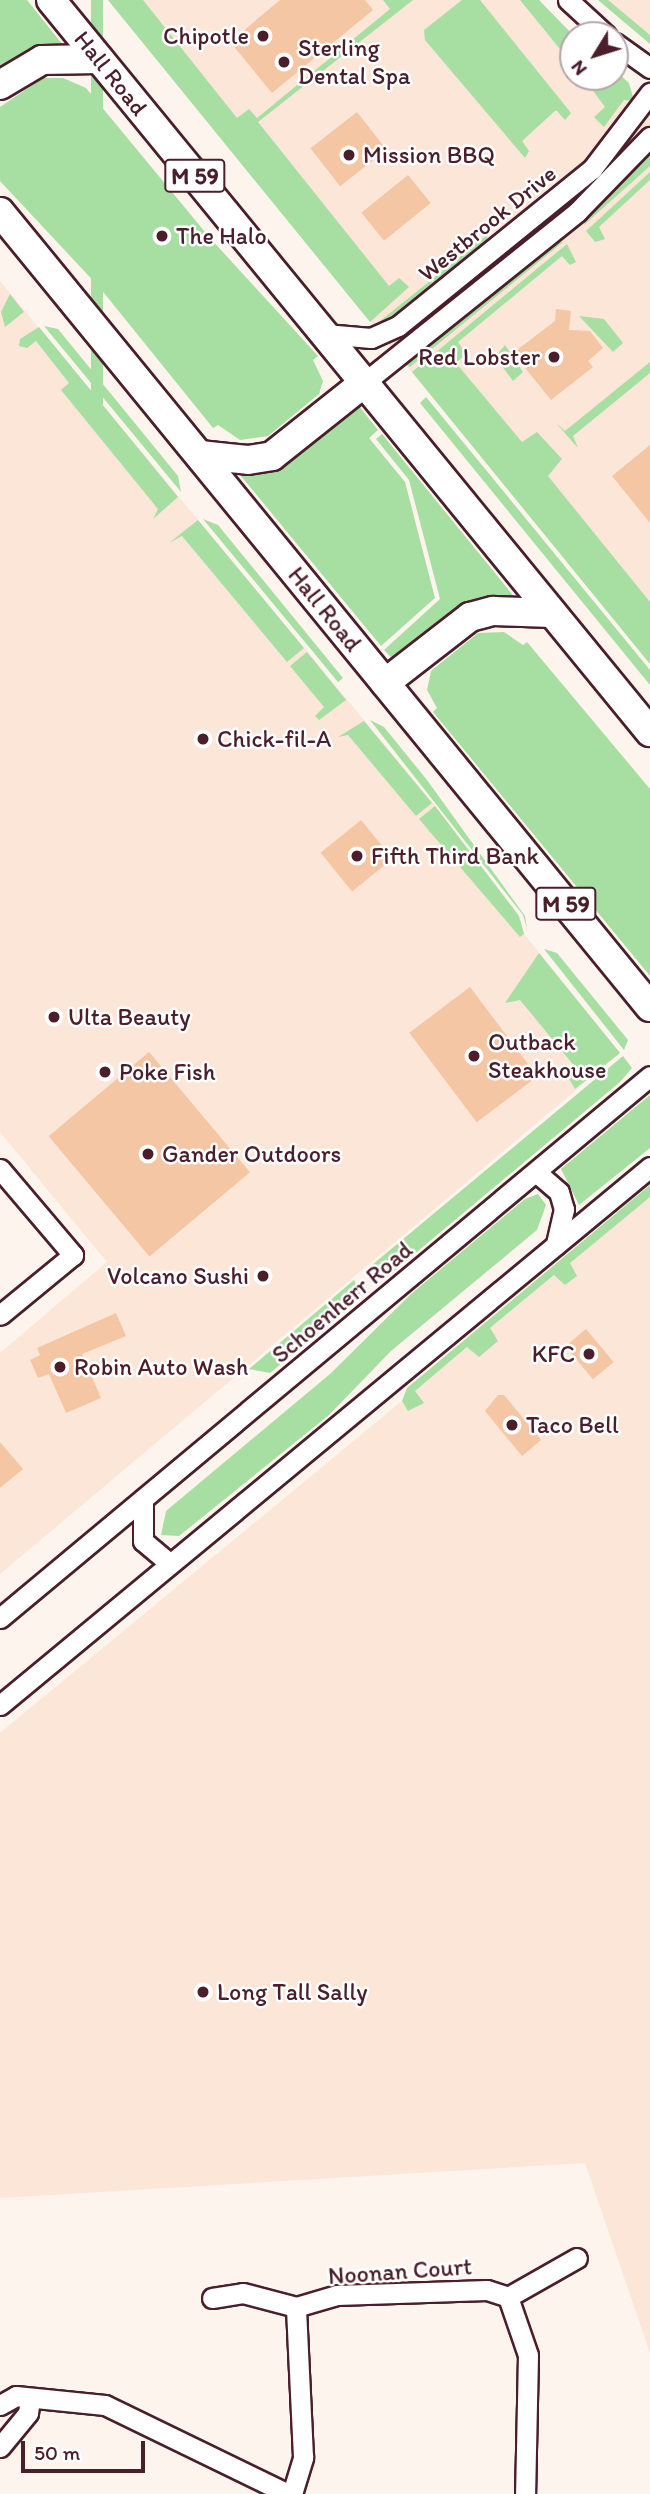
<!DOCTYPE html>
<html>
<head>
<meta charset="utf-8">
<style>
	body { margin:0 }
	#map { position:relative; width:650px; height:2494px; overflow:hidden; background:#fdf4ed; font-family:Itim,sans-serif }
	div>[style] { position:absolute }
	.built>* { inset:0; background:#fbe6d7 }
	.green>* { inset:0; background:#a7dea2; transform-origin:0 0 }
	.building>* { inset:0; background:#f5c6a4; transform-origin:0 0 }
	.roads { filter:drop-shadow(2px 0 #4a1f2b) drop-shadow(-2px 0 #4a1f2b) drop-shadow(0 2px #4a1f2b) drop-shadow(0 -2px #4a1f2b) }
	.minor>* { height:19px; margin:-9.5px; padding:0 9.5px; transform-origin:9.5px; border-radius:9.5px; background:#fff }
	.highway>* { height:28px; margin:-14px; padding:0 14px; transform-origin:14px; border-radius:14px; background:#fff }
	.dots>* { width:19px; height:19px; translate:-50% -50%; box-sizing:border-box; border:4px solid #fff; border-radius:50% }
	span { translate:-50% -50%; white-space:nowrap; text-align:center; line-height:1.15; -webkit-text-stroke:5px #fff; paint-order:stroke }
	.shield-label span { padding:2px 5px; background:#fff; border:2px solid; border-radius:5px; -webkit-text-stroke-width:0 }
	.shield-label { font-size:23px; color:#4a1f2b; font-weight:700 }
	.poi-label { font-size:24px; color:#4a1f2b }
	.right { translate:-100% -50%; text-align:right }
	.left { translate:0 -50%; text-align:left }
	.street-label { font-size:24px; color:#4a1f2b }
	.north { position:absolute; left:559px; top:21px; width:70px; height:70px; box-sizing:border-box; background:#fff; border:2px solid #b7a5aa; border-radius:50%; rotate:232deg; font-size:19px; font-weight:700; line-height:28px; text-align:center; color:#4a1f2b }
	.north::after { content:''; display:block; margin:auto; width:24px; height:32px; background:#4a1f2b; clip-path:polygon(50% 0,100% 100%,50% 72%,0 100%) }
	.scale { position:absolute; left:21px; top:2441px; width:124px; height:32px; box-sizing:border-box; border:4px solid #4a1f2b; border-top:0; padding-left:9px; font-size:21px; line-height:24px; white-space:nowrap; color:#4a1f2b; -webkit-text-stroke:5px #fff; paint-order:stroke }
</style>
</head>
<body>
<div id="map">
	<div class="built">
		<div style="clip-path:polygon(108px 0,539px 0,573px 39px,573px 77px,605px 77px,624px 99px,650px 111px,650px 664px)"></div>
		<div style="clip-path:polygon(602px 0,650px 0,650px 40px)"></div>
		<div style="clip-path:polygon(0 281px,441px 813px,519px 916px,524px 934px,620px 1053px,0 1574px,0 1353px,107px 1262px,0 1132px)"></div>
		<div style="clip-path:polygon(650px 1196px,650px 2353px,585px 2163px,0 2198px,0 1733px)"></div>
	</div>
	<div class="green">
		<div style="clip-path:polygon(0 0,27px 0,63px 45px,28px 51px,0 68px)"></div>
		<div style="left:91px;top:0;width:12px;height:412px"></div>
		<div style="clip-path:polygon(108px 0,143px 0,237px 118px,249px 109px,257px 118px,390px 9px,383px 0,413px 0,258px 122px,389px 286px,399px 278px,409px 287px,370px 322px)"></div>
		<div style="clip-path:polygon(462px 0,480px 0,571px 113px,565px 120px,556px 110px,522px 141px,529px 151px,525px 158px,425px 40px,424px 30px)"></div>
		<div style="clip-path:polygon(520px 0,539px 0,573px 35px,573px 65px)"></div>
		<div style="clip-path:polygon(598px 0,608px 0,650px 35px,650px 44px)"></div>
		<div style="clip-path:polygon(615px 70px,629px 83px,634px 101px,624px 100px,604px 127px,594px 117px,605px 107px,583px 77px,615px 77px)"></div>
		<div style="clip-path:polygon(43px 78px,63px 78px,86px 88px,210px 238px,318px 356px,313px 360px,323px 381px,319px 394px,268px 436px,240px 440px,218px 425px,213px 428px,100px 288px,0 181px,0 107px)"></div>
		<div style="clip-path:polygon(650px 153px,650px 166px,584px 225px,587px 214px)"></div>
		<div style="clip-path:polygon(650px 172px,650px 180px,599px 227px,605px 239px,595px 242px,586px 231px)"></div>
		<div style="clip-path:polygon(488px 234px,486px 244px,406px 307px,374px 326px)"></div>
		<div style="clip-path:polygon(563px 242px,410px 367px,407px 365px,548px 244px)"></div>
		<div style="clip-path:polygon(567px 244px,576px 262px,570px 265px,562px 256px,458px 342px,466px 354px,456px 363px,522px 442px,537px 432px,562px 459px,548px 476px,650px 602px,650px 664px,412px 372px)"></div>
		<div style="clip-path:polygon(10px 294px,24px 312px,5px 327px,1px 312px)"></div>
		<div style="clip-path:polygon(579px 316px,604px 319px,623px 343px,613px 352px)"></div>
		<div style="clip-path:polygon(44px 326px,58px 329px,178px 476px,181px 492px)"></div>
		<div style="clip-path:polygon(39px 327px,178px 497px,153px 519px,158px 509px,61px 390px,69px 383px,36px 341px,27px 348px,19px 346px,20px 339px)"></div>
		<div style="clip-path:polygon(505px 345px,523px 372px,513px 381px,495px 357px)"></div>
		<div style="clip-path:polygon(650px 362px,650px 373px,573px 436px,578px 448px,556px 423px,565px 431px)"></div>
		<div style="clip-path:polygon(426px 397px,650px 670px,650px 685px,420px 403px)"></div>
		<div style="clip-path:polygon(359px 406px,378px 430px,369px 438px,405px 482px,435px 598px,381px 646px,241px 476px)"></div>
		<div style="clip-path:polygon(382px 434px,516px 599px,482px 599px,458px 609px,394px 660px,384px 650px,440px 599px,409px 480px,376px 439px)"></div>
		<div style="clip-path:polygon(203px 519px,218px 525px,343px 678px,338px 682px)"></div>
		<div style="clip-path:polygon(198px 520px,304px 648px,287px 662px,182px 536px,169px 543px)"></div>
		<div style="clip-path:polygon(504px 632px,523px 645px,527px 642px,650px 789px,650px 976px,433px 712px,437px 708px,427px 690px,431px 671px,478px 633px)"></div>
		<div style="clip-path:polygon(307px 652px,346px 700px,319px 720px,315px 716px,324px 707px,290px 666px)"></div>
		<div style="clip-path:polygon(370px 720px,384px 727px,427px 780px,525px 916px,527px 929px,523px 915px)"></div>
		<div style="clip-path:polygon(364px 721px,432px 803px,416px 816px,348px 735px,338px 737px)"></div>
		<div style="clip-path:polygon(435px 806px,519px 916px,524px 934px,520px 937px,419px 819px)"></div>
		<div style="clip-path:polygon(544px 949px,557px 953px,628px 1040px,624px 1050px)"></div>
		<div style="clip-path:polygon(539px 953px,620px 1053px,575px 1089px,568px 1077px,576px 1068px,520px 1000px,505px 1003px)"></div>
		<div style="clip-path:polygon(623px 1056px,632px 1068px,620px 1082px,394px 1271px,372px 1265px)"></div>
		<div style="clip-path:polygon(650px 1095px,650px 1148px,579px 1205px,561px 1169px)"></div>
		<div style="clip-path:polygon(650px 1185px,650px 1197px,570px 1263px,577px 1276px,565px 1285px,554px 1275px,490px 1328px,498px 1341px,479px 1357px,467px 1347px,415px 1391px,424px 1403px,408px 1411px,402px 1401px,407px 1388px)"></div>
		<div style="clip-path:polygon(538px 1194px,546px 1205px,537px 1230px,391px 1351px,329px 1415px,179px 1536px,161px 1535px,166px 1511px,330px 1374px,411px 1294px,525px 1199px)"></div>
		<div style="clip-path:polygon(354px 1280px,360px 1293px,355px 1303px,270px 1373px,249px 1369px)"></div>
	</div>
	<div class="building">
		<div style="clip-path:polygon(280px 0,365px 0,373px 10px,272px 93px,230px 42px)"></div>
		<div style="left:357px;top:112px;width:48px;height:59px;rotate:52deg"></div>
		<div style="left:408px;top:175px;width:36px;height:60px;rotate:51deg"></div>
		<div style="clip-path:polygon(556px 309px,571px 311px,569px 330px,590px 331px,603px 348px,588px 361px,593px 367px,551px 400px,513px 353px,555px 321px)"></div>
		<div style="clip-path:polygon(650px 445px,650px 523px,612px 476px)"></div>
		<div style="left:361px;top:820px;width:50px;height:52px;rotate:51deg"></div>
		<div style="left:470px;top:987px;width:112px;height:76px;rotate:53deg"></div>
		<div style="left:149px;top:1052px;width:157px;height:131px;rotate:50deg"></div>
		<div style="clip-path:polygon(116px 1313px,126px 1336px,82px 1354px,101px 1398px,66px 1413px,49px 1374px,38px 1378px,30px 1360px,40px 1355px,37px 1348px)"></div>
		<div style="left:586px;top:1329px;width:43px;height:27px;rotate:50deg"></div>
		<div style="clip-path:polygon(498px 1395px,504px 1395px,541px 1440px,522px 1456px,485px 1411px)"></div>
		<div style="clip-path:polygon(0 1442px,23px 1469px,0 1488px)"></div>
	</div>
	<div class="roads">
		<div class="minor">
			<div style="left:568px;top:0;width:52px;rotate:42.6deg"></div>
			<div style="left:615px;top:43px;width:43px;rotate:35.5deg"></div>
			<div style="left:325px;top:334px;width:46px;rotate:5deg"></div>
			<div style="left:371px;top:338px;width:30px;rotate:-24deg"></div>
			<div style="left:398px;top:326px;width:250px;rotate:-39deg"></div>
			<div style="left:592px;top:169px;width:96px;rotate:-52.7deg"></div>
			<div style="left:365px;top:382px;width:272px;rotate:-38.7deg"></div>
			<div style="left:577px;top:212px;width:105px;rotate:-45.8deg"></div>
			<div style="left:0;top:1169px;width:113px;rotate:49.7deg"></div>
			<div style="left:73px;top:1255px;width:94px;rotate:140.6deg"></div>
			<div style="left:536px;top:1172px;width:30px;rotate:41deg"></div>
			<div style="left:559px;top:1192px;width:18px;rotate:74deg"></div>
			<div style="left:564px;top:1209px;width:37px;rotate:103deg"></div>
			<div style="left:143px;top:1499px;width:42px;rotate:90deg"></div>
			<div style="left:143px;top:1541px;width:35px;rotate:40deg"></div>
			<div style="left:0;top:1618px;width:846px;rotate:-39.82deg"></div>
			<div style="left:0;top:1705px;width:844px;rotate:-39.61deg"></div>
			<div style="left:508px;top:2297px;width:61px;rotate:71deg"></div>
			<div style="left:528px;top:2355px;width:139px;rotate:91.2deg"></div>
			<div style="left:212px;top:2298px;width:31px;rotate:-9deg"></div>
			<div style="left:243px;top:2293px;width:55px;rotate:14.8deg"></div>
			<div style="left:296px;top:2307px;width:43px;rotate:-16.3deg"></div>
			<div style="left:337px;top:2295px;width:150px;rotate:-1.9deg"></div>
			<div style="left:487px;top:2290px;width:22px;rotate:18deg"></div>
			<div style="left:508px;top:2297px;width:79px;rotate:-29.5deg"></div>
			<div style="left:0;top:2405px;width:18px;rotate:-29deg"></div>
			<div style="left:16px;top:2396px;width:89px;rotate:5.8deg"></div>
			<div style="left:105px;top:2405px;width:203px;rotate:25.9deg"></div>
			<div style="left:0;top:2447px;width:44px;rotate:-50.5deg"></div>
			<div style="left:28px;top:2413px;width:14px;rotate:-82deg"></div>
			<div style="left:292px;top:2494px;width:39px;rotate:-73deg"></div>
			<div style="left:303px;top:2457px;width:150px;rotate:-92.7deg"></div>
		</div>
		<div class="highway">
			<div style="left:51px;top:0;width:946px;rotate:50.71deg"></div>
			<div style="left:0;top:85px;width:49px;rotate:-30.8deg"></div>
			<div style="left:42px;top:60px;width:57px;rotate:-1deg"></div>
			<div style="left:0;top:212px;width:1027px;rotate:50.73deg"></div>
			<div style="left:200px;top:455px;width:48px;rotate:5.9deg"></div>
			<div style="left:248px;top:460px;width:24px;rotate:-9deg"></div>
			<div style="left:272px;top:456px;width:119px;rotate:-38.5deg"></div>
			<div style="left:385px;top:683px;width:108px;rotate:-37.8deg"></div>
			<div style="left:470px;top:617px;width:24px;rotate:-15deg"></div>
			<div style="left:493px;top:611px;width:59px;rotate:1.9deg"></div>
		</div>
	</div>
	<div class="dots">
		<div style="left:263px;top:36px;background:#4a1f2b"></div>
		<div style="left:284px;top:62px;background:#4a1f2b"></div>
		<div style="left:349px;top:155px;background:#4a1f2b"></div>
		<div style="left:162px;top:236px;background:#4a1f2b"></div>
		<div style="left:554px;top:357px;background:#4a1f2b"></div>
		<div style="left:203px;top:739px;background:#4a1f2b"></div>
		<div style="left:357px;top:856px;background:#4a1f2b"></div>
		<div style="left:54px;top:1017px;background:#4a1f2b"></div>
		<div style="left:474px;top:1056px;background:#4a1f2b"></div>
		<div style="left:105px;top:1072px;background:#4a1f2b"></div>
		<div style="left:148px;top:1154px;background:#4a1f2b"></div>
		<div style="left:263px;top:1276px;background:#4a1f2b"></div>
		<div style="left:589px;top:1354px;background:#4a1f2b"></div>
		<div style="left:60px;top:1367px;background:#4a1f2b"></div>
		<div style="left:512px;top:1425px;background:#4a1f2b"></div>
		<div style="left:203px;top:1992px;background:#4a1f2b"></div>
	</div>
	<div class="shield-label">
		<span style="left:195px;top:176px">M 59</span>
		<span style="left:566px;top:904px">M 59</span>
	</div>
	<div class="poi-label">
		<span class="right" style="left:249px;top:36px">Chipotle</span>
		<span class="left" style="left:298px;top:62px">Sterling<br>Dental Spa</span>
		<span class="left" style="left:363px;top:155px">Mission BBQ</span>
		<span class="left" style="left:176px;top:236px">The Halo</span>
		<span class="right" style="left:540px;top:357px">Red Lobster</span>
		<span class="left" style="left:217px;top:739px">Chick-fil-A</span>
		<span class="left" style="left:371px;top:856px">Fifth Third Bank</span>
		<span class="left" style="left:68px;top:1017px">Ulta Beauty</span>
		<span class="left" style="left:488px;top:1056px">Outback<br>Steakhouse</span>
		<span class="left" style="left:119px;top:1072px">Poke Fish</span>
		<span class="left" style="left:162px;top:1154px">Gander Outdoors</span>
		<span class="right" style="left:249px;top:1276px">Volcano Sushi</span>
		<span class="right" style="left:575px;top:1354px">KFC</span>
		<span class="left" style="left:74px;top:1367px">Robin Auto Wash</span>
		<span class="left" style="left:526px;top:1425px">Taco Bell</span>
		<span class="left" style="left:217px;top:1992px">Long Tall Sally</span>
	</div>
	<div class="street-label">
		<span style="left:111px;top:73px;rotate:51deg">Hall Road</span>
		<span style="left:487px;top:223px;rotate:-39deg">Westbrook Drive</span>
		<span style="left:325px;top:609px;rotate:51deg">Hall Road</span>
		<span style="left:342px;top:1302px;rotate:-40deg">Schoenherr Road</span>
		<span style="left:400px;top:2271px;rotate:-4deg">Noonan Court</span>
	</div>
	<div class="north">N</div>
	<div class="scale">50 m</div>
</div>
</body>
</html>
